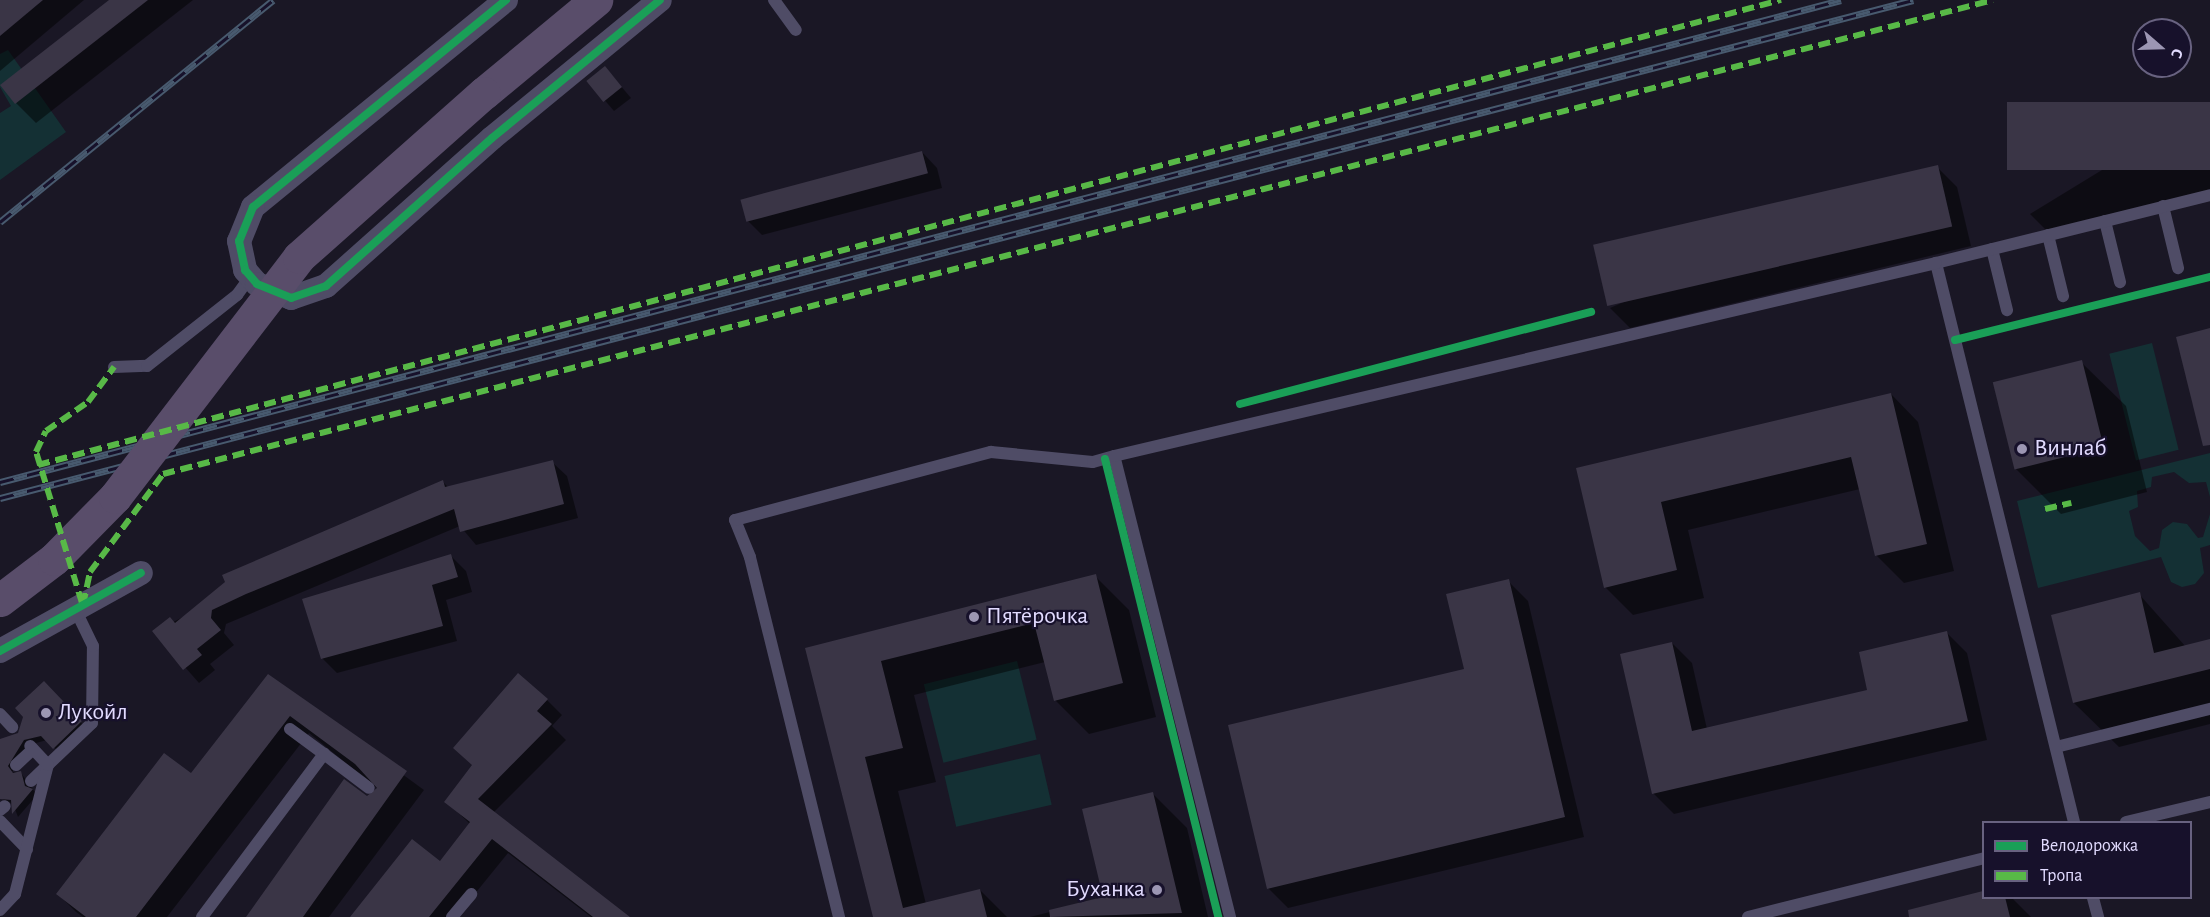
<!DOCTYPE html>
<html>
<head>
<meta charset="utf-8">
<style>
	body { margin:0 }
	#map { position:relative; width:2210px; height:917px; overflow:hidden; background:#1a1725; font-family:"Alegreya Sans",sans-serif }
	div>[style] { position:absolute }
	.green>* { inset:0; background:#143034; transform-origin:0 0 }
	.shadow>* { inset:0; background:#0007 }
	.building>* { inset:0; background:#3a3546; transform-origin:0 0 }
	.lane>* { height:12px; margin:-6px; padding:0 6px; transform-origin:6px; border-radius:6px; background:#4f4c66 }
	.street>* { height:24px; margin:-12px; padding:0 12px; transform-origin:12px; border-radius:12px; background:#4f4c66 }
	.primary>* { height:33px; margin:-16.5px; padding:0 16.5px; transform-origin:16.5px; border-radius:16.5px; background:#594d6a }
	.rail>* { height:7px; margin-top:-3.5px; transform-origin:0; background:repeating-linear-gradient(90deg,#17112b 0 14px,#485a6f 0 28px); box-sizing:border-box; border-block:2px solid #485a6f }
	.primary-bridge>* { height:33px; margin:-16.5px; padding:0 16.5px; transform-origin:16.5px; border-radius:16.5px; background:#594d6a }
	.quiet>* { height:6px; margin-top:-3px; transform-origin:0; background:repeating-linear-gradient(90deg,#58b947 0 12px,transparent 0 18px) }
	.cycleway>* { height:8px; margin:-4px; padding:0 4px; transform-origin:4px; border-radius:4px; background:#1a9f57 }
	.dots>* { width:16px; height:16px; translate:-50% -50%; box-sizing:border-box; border:3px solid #17112b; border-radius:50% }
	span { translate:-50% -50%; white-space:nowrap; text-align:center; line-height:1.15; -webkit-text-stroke:4.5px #17112b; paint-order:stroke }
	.poi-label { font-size:24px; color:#e2dbff }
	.left { translate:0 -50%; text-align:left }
	.right { translate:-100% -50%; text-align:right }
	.legend { position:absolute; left:1982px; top:821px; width:210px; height:78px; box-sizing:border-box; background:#17112b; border:2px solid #686280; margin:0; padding:8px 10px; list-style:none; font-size:18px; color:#e2dbff }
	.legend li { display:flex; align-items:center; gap:12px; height:30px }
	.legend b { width:30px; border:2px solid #686280 }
	.north { position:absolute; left:2132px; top:18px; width:60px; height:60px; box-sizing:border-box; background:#17112b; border:2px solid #686280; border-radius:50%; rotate:110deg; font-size:16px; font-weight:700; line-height:24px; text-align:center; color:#e2dbff }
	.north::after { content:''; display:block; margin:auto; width:21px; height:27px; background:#9c96b3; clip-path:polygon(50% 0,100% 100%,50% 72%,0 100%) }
</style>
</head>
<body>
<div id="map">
	<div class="green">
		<div style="clip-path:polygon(8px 50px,66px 132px,0 180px,0 113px,11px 106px,0 87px,0 54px)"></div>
		<div style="left:2152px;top:343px;width:110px;height:44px;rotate:76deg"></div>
		<div style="clip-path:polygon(2210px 453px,2210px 497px,2206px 482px,2189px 483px,2174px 472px,2152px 477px,2151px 487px,2137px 491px,2138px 507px,2129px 511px,2135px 536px,2150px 551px,2159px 548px,2162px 530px,2173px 522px,2187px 524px,2198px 538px,2203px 537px,2210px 514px,2210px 545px,2200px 548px,2204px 573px,2195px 584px,2182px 587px,2171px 582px,2161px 557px,2038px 588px,2017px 501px)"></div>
		<div style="left:1017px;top:661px;width:81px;height:96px;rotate:76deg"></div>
		<div style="left:1040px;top:754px;width:52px;height:98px;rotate:77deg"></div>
	</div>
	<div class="shadow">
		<div style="clip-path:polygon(0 0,84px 0,0 71px)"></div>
		<div style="clip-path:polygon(111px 0,193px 0,36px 123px,16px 103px)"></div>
		<div style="clip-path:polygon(614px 78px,631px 98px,614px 111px,588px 81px)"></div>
		<div style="clip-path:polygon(2210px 104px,2210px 194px,2050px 234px,2030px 214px)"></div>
		<div style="clip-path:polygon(922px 152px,937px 168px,942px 188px,762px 235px,747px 220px)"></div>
		<div style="clip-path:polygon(1937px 167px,1957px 187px,1971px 246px,1630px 328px,1610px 308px)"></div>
		<div style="clip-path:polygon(2081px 362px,2126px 406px,2147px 492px,2061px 514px,2016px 469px)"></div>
		<div style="clip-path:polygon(1891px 394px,1918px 422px,1954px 571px,1904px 583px,1876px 555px,1860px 489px,1688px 530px,1704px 598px,1633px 615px,1605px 587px,1578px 469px)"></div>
		<div style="clip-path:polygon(552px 462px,567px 476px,578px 518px,476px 545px,460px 526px,226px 624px,224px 633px,234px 645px,210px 664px,215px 670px,199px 683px,154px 632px,443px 482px,449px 488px)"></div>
		<div style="clip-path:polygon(451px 556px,466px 571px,472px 592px,446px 600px,457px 641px,337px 673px,322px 658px)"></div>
		<div style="clip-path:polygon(1095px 576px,1129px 610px,1156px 717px,1089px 734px,1055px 700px,1045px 662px,914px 695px,936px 782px,898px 791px,926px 904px,980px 890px,1007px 917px,874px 917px,807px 649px)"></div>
		<div style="clip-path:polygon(1508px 581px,1528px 601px,1584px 837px,1288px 908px,1268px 888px,1465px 670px)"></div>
		<div style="clip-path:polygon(2139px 594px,2186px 647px,2210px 641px,2210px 724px,2119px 747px,2074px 703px)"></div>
		<div style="clip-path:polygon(1947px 633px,1967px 653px,1987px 740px,1674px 814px,1654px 794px,1622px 655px,1672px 643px,1692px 663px,1707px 729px,1869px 691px)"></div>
		<div style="clip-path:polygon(268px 676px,424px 790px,329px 917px,259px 917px,379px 790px,309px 733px,167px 917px,83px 917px,76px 912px,58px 894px,191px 775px)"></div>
		<div style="clip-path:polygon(44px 683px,85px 727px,59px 752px,47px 740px,29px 745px,12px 772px,21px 773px,37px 795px,18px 817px,13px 804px,0 798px,0 741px,18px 735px)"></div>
		<div style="clip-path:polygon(547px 700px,562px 715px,552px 726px,566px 740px,493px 813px,627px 917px,591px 917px,508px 853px,456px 917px,352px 917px,440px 863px,470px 824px,446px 801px)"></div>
		<div style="clip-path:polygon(1153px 794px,1187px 828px,1208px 917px,1030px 917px,1105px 898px)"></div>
		<div style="clip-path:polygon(1984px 893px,1984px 898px,2012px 898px,2031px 917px,1920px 917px,1918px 909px)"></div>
	</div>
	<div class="building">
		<div style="clip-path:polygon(0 0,43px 0,0 36px)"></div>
		<div style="clip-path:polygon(109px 0,148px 0,15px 104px,0 85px)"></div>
		<div style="left:605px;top:66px;width:27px;height:24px;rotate:51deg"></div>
		<div style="left:2210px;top:102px;width:68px;height:203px;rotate:90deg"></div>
		<div style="left:922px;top:151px;width:23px;height:188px;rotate:75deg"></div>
		<div style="left:1938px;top:165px;width:63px;height:354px;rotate:77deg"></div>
		<div style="clip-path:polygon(2210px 328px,2210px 445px,2203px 446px,2176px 337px)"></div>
		<div style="left:2082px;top:360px;width:90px;height:92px;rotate:76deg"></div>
		<div style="clip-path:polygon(1891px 393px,1927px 544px,1875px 556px,1851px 457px,1661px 502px,1677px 570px,1604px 588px,1576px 468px)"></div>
		<div style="clip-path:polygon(553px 460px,564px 504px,460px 532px,454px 509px,246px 594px,212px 610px,211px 618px,221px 630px,197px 649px,202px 655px,183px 670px,152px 631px,170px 617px,175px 623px,225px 582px,222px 575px,443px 480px,445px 487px)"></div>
		<div style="clip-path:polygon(451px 554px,458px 577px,432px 585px,443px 626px,321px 659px,302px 599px)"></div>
		<div style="clip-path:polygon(1096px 574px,1123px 683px,1054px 701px,1034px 623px,881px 661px,903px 748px,865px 757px,903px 908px,980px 889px,987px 917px,873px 917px,805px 648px)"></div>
		<div style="clip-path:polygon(1509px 579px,1565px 817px,1267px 889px,1228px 725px,1464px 669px,1446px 594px)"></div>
		<div style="clip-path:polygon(2140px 592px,2154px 653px,2210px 639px,2210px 669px,2073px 703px,2051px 615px)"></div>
		<div style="clip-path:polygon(1947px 631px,1968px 721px,1652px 794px,1620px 654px,1672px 642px,1692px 731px,1867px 690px,1859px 652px)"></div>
		<div style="clip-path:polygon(518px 673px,548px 699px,537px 711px,552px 724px,478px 799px,630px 917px,593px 917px,492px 839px,429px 917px,350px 917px,412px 839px,440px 861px,470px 822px,444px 802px,472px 765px,453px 748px)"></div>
		<div style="clip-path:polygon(268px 674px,407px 771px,303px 917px,246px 917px,344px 779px,367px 796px,377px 788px,355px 764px,290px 716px,136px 917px,86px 917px,56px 894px,164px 753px,191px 773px)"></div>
		<div style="clip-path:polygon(44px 681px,82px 721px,53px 749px,41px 736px,24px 740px,8px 766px,13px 773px,21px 771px,25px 786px,33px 789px,12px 814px,11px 800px,0 799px,0 739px,18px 733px,23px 717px,15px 708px)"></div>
		<div style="clip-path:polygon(1153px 792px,1182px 913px,1050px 917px,1049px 910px,1103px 897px,1082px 809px)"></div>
		<div style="clip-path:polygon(1983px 891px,1983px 897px,2005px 897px,2010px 917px,1909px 917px,1908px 910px)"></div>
	</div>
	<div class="lane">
		<div style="left:774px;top:0;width:37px;rotate:54deg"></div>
		<div style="left:2163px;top:206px;width:64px;rotate:76.4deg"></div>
		<div style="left:2105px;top:221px;width:63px;rotate:76.2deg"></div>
		<div style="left:2048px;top:235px;width:63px;rotate:76.2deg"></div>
		<div style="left:1992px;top:249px;width:63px;rotate:76.2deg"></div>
		<div style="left:114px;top:367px;width:33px;rotate:-2deg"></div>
		<div style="left:147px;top:366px;width:115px;rotate:-38.3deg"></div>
		<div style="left:237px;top:295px;width:22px;rotate:-54deg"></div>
		<div style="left:0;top:714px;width:18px;rotate:47deg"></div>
		<div style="left:290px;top:729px;width:42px;rotate:36.3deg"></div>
		<div style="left:2056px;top:747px;width:159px;rotate:-13.9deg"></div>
		<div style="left:16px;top:765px;width:23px;rotate:-43deg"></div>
		<div style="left:31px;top:781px;width:84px;rotate:-43.6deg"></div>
		<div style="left:92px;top:723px;width:77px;rotate:-89.3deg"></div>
		<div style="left:93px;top:646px;width:41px;rotate:-115.9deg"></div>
		<div style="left:0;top:810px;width:6px;rotate:-39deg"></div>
		<div style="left:0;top:821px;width:39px;rotate:46deg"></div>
		<div style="left:2074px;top:822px;width:576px;rotate:-103.87deg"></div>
		<div style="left:1936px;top:263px;width:282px;rotate:-13.9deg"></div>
		<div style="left:2126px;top:822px;width:86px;rotate:-13.4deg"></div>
		<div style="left:2093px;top:898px;width:20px;rotate:75deg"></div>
		<div style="left:0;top:910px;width:22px;rotate:-47deg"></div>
		<div style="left:15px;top:894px;width:133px;rotate:-75.7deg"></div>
		<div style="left:48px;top:765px;width:26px;rotate:-133deg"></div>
		<div style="left:202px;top:917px;width:204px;rotate:-53.2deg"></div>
		<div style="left:324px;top:754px;width:56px;rotate:37.1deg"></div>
		<div style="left:452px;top:917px;width:30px;rotate:-50deg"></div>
		<div style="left:839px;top:917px;width:371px;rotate:-103.9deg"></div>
		<div style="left:750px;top:557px;width:40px;rotate:-112deg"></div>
		<div style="left:735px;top:520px;width:265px;rotate:-14.9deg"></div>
		<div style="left:991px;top:452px;width:102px;rotate:5.6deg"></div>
		<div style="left:1093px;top:462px;width:22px;rotate:-16deg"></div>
		<div style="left:1230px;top:917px;width:475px;rotate:-104.1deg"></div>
		<div style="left:1114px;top:456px;width:844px;rotate:-13.21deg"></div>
		<div style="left:1748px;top:917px;width:243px;rotate:-14deg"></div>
	</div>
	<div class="street">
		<div style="left:506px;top:0;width:327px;rotate:140.7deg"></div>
		<div style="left:253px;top:207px;width:37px;rotate:112deg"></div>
		<div style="left:239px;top:241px;width:30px;rotate:78deg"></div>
		<div style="left:245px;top:270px;width:18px;rotate:49deg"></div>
		<div style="left:257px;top:284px;width:37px;rotate:22deg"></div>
		<div style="left:291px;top:298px;width:37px;rotate:-19deg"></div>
		<div style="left:326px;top:286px;width:222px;rotate:-41.7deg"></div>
		<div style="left:492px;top:138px;width:217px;rotate:-39.4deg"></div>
		<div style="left:0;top:651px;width:161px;rotate:-29deg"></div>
	</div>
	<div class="primary">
		<div style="left:484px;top:93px;width:146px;rotate:-39.7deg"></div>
	</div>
	<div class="rail">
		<div style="left:0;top:222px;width:352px;rotate:-39.1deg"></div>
		<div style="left:0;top:482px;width:1903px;rotate:-14.67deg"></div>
		<div style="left:0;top:498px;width:1977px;rotate:-14.59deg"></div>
	</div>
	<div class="primary-bridge">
		<div style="left:0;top:600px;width:68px;rotate:-37.2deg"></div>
		<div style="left:54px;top:559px;width:87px;rotate:-45.5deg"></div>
		<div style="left:115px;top:497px;width:302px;rotate:-52.5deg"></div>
		<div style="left:299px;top:257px;width:247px;rotate:-41.6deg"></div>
	</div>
	<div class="quiet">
		<div style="left:38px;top:465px;width:1804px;rotate:-14.94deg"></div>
		<div style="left:2045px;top:509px;width:27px;rotate:-13deg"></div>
		<div style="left:82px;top:603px;width:158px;rotate:-106.9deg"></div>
		<div style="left:36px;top:452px;width:23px;rotate:-65deg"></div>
		<div style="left:46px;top:431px;width:51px;rotate:-34.6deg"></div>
		<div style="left:88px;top:402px;width:44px;rotate:-53.4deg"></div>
		<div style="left:83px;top:605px;width:34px;rotate:-78deg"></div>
		<div style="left:90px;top:572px;width:122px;rotate:-53.3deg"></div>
		<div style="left:163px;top:474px;width:1890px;rotate:-14.52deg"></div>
	</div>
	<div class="cycleway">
		<div style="left:506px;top:0;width:327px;rotate:140.7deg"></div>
		<div style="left:253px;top:207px;width:37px;rotate:112deg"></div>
		<div style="left:239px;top:241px;width:30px;rotate:78deg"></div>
		<div style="left:245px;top:270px;width:18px;rotate:49deg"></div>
		<div style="left:257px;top:284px;width:37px;rotate:22deg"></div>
		<div style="left:291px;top:298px;width:37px;rotate:-19deg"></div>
		<div style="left:326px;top:286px;width:222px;rotate:-41.7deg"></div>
		<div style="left:492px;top:138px;width:217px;rotate:-39.4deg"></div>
		<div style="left:1955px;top:340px;width:263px;rotate:-13.9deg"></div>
		<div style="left:1240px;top:404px;width:363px;rotate:-14.7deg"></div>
		<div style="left:1105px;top:459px;width:472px;rotate:76.1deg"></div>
		<div style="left:0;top:651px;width:161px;rotate:-29deg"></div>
	</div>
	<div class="dots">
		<div style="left:2022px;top:449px;background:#9c96b3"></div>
		<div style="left:974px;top:617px;background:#9c96b3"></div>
		<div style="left:46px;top:713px;background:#9c96b3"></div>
		<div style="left:1157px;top:890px;background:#9c96b3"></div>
	</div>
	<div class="poi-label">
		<span class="left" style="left:2034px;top:449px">Винлаб</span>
		<span class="left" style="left:986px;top:617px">Пятёрочка</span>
		<span class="left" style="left:58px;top:713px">Лукойл</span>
		<span class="right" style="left:1145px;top:890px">Буханка</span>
	</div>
	<ul class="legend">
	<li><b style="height:8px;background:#1a9f57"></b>Велодорожка</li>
	<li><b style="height:8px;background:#58b947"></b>Тропа</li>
	</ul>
	<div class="north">С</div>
</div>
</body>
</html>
